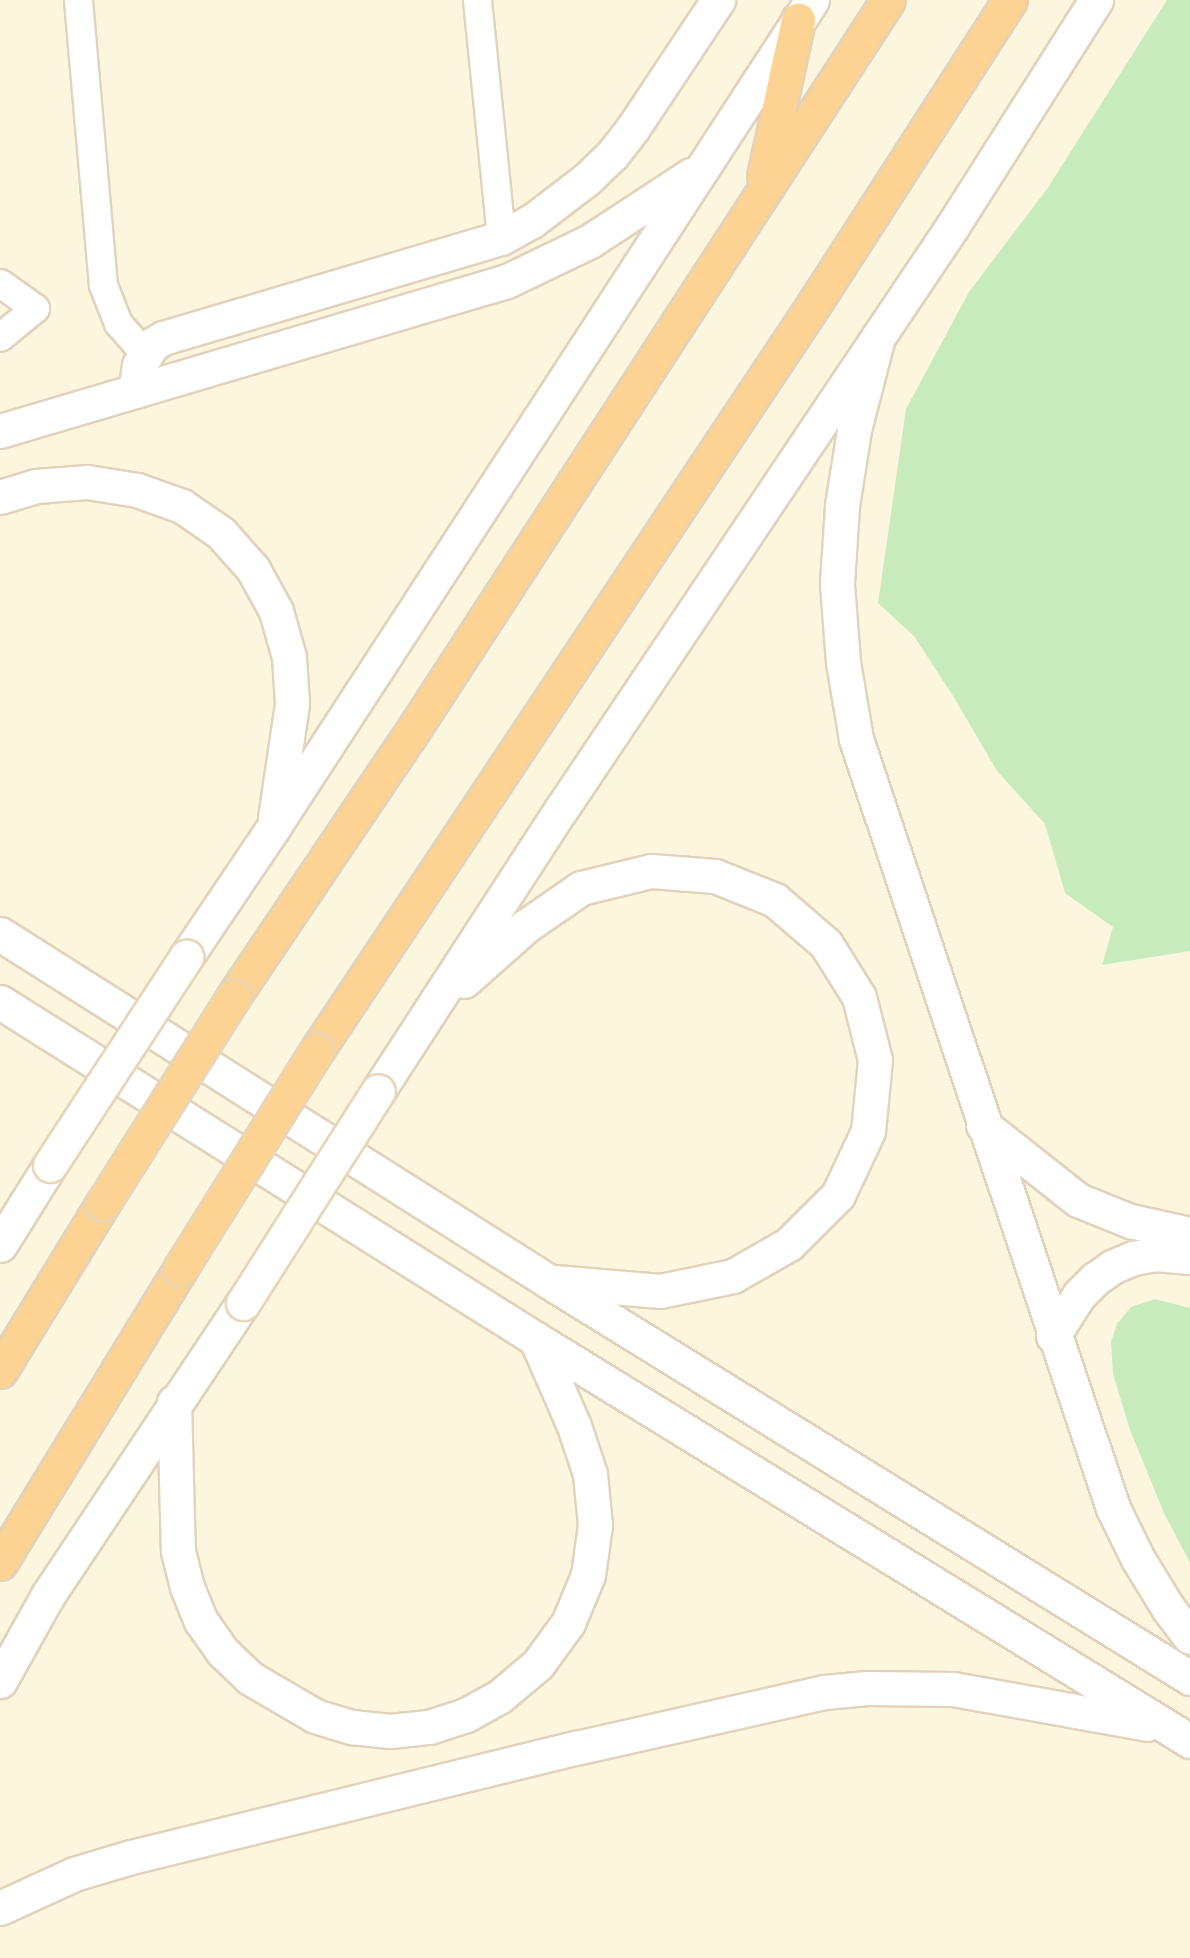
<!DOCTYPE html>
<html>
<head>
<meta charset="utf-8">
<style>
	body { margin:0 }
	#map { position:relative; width:1190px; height:1958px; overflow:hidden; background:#fdf6df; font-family:"Nunito Sans",sans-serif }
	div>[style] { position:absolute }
	.green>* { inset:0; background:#c8ebbd }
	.roads { filter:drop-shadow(2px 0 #e1d3bb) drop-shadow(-2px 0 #e1d3bb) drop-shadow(0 2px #e1d3bb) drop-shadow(0 -2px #e1d3bb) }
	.minor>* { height:27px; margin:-13.5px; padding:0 13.5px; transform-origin:13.5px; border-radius:13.5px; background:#fff }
	.tertiary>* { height:33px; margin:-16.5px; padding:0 16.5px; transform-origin:16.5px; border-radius:16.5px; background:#fff }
	.secondary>* { height:33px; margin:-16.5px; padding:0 16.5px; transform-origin:16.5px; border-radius:16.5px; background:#fff }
	.trunk>* { height:33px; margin:-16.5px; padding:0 16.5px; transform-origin:16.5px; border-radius:16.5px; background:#fdd393 }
	.bridges { filter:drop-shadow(2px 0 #e7d5b8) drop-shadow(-2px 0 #e7d5b8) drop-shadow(0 2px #e7d5b8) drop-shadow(0 -2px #e7d5b8) }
	.secondary-bridge>* { height:33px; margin:-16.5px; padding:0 16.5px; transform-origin:16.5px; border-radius:16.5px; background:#fff }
	.trunk-bridge>* { height:33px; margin:-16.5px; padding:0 16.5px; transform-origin:16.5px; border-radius:16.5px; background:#fdd393 }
	span { translate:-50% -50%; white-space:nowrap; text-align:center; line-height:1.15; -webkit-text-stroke:4.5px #fff9e6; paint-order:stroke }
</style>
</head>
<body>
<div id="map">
	<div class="green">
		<div style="clip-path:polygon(1167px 0,1190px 0,1190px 951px,1102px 965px,1113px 927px,1065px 893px,1045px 824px,997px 771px,955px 699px,914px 636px,878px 603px,906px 409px,969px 292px,1047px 189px)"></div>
		<div style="clip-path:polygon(1155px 1299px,1190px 1308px,1190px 1563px,1164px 1513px,1130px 1430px,1113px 1374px,1111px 1342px,1117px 1324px,1131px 1307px)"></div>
	</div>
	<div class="roads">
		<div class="minor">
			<div style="left:78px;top:0;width:286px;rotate:85deg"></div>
			<div style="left:103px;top:285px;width:41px;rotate:68.5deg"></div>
			<div style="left:118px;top:323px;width:41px;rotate:48.9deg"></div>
			<div style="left:477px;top:0;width:239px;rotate:84.2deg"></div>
			<div style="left:0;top:283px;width:43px;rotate:35.5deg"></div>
			<div style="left:35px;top:308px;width:45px;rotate:140.4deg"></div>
		</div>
		<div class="tertiary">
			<div style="left:135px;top:391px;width:26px;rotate:-81deg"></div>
			<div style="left:139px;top:365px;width:25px;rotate:-56deg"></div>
			<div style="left:153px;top:344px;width:12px;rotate:-31deg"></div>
			<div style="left:163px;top:338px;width:352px;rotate:-16.5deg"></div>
			<div style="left:501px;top:238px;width:35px;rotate:-29deg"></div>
			<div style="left:532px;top:221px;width:69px;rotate:-37.4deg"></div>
			<div style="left:587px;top:179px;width:35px;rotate:-44deg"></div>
			<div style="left:612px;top:155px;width:34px;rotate:-52deg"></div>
			<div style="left:633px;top:128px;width:154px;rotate:-56.4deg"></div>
			<div style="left:983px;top:1125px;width:121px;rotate:38.3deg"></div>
			<div style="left:1078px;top:1200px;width:56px;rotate:22deg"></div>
			<div style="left:1130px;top:1221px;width:61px;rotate:12.2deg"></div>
			<div style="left:1053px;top:1336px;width:49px;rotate:-57.6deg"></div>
			<div style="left:1079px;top:1295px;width:23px;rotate:-45deg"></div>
			<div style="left:1095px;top:1279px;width:21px;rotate:-35deg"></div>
			<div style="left:1112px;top:1267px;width:23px;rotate:-23deg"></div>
			<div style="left:1133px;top:1258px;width:22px;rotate:-10deg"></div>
			<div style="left:1155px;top:1254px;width:35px;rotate:5deg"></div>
		</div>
		<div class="secondary">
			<div style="left:878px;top:337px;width:96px;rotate:104.5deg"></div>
			<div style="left:854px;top:430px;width:77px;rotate:99deg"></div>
			<div style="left:842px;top:506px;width:78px;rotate:93.7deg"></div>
			<div style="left:837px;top:584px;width:78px;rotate:85.6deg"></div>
			<div style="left:843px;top:662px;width:78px;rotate:80.4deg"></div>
			<div style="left:856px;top:739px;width:811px;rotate:71.52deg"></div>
			<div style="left:1113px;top:1508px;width:57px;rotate:63.9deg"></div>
			<div style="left:1138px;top:1559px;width:57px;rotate:58.5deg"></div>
			<div style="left:1168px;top:1608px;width:36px;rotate:53deg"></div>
			<div style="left:0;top:431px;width:529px;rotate:-16.48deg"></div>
			<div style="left:507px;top:281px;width:92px;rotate:-25.7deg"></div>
			<div style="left:590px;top:241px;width:121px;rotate:-33.2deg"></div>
			<div style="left:0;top:497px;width:38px;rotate:-17deg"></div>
			<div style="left:36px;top:486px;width:51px;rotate:-4.5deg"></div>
			<div style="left:87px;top:482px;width:51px;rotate:9.1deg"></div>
			<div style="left:137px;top:490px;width:48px;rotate:19.6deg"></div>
			<div style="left:182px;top:506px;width:47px;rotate:34.7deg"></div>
			<div style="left:221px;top:533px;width:48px;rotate:48.4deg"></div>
			<div style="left:253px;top:569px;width:48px;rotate:61.3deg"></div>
			<div style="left:276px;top:611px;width:48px;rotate:74.2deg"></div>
			<div style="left:289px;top:657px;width:47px;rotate:86.3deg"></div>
			<div style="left:292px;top:704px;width:115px;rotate:98.5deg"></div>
			<div style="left:0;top:934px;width:649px;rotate:32.34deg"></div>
			<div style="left:548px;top:1281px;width:755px;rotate:31.73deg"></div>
			<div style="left:186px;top:957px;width:156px;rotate:-56deg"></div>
			<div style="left:273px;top:828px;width:988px;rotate:-56.94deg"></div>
			<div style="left:464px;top:981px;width:83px;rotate:-41.6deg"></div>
			<div style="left:526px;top:926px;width:67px;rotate:-34.6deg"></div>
			<div style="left:581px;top:888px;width:72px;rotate:-13.7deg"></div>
			<div style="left:651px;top:871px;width:64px;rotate:4.5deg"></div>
			<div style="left:715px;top:876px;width:65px;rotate:21.8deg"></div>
			<div style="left:775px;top:900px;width:67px;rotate:40.8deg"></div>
			<div style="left:826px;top:944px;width:62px;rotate:58.1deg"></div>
			<div style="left:859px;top:997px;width:65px;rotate:75.7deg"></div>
			<div style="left:875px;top:1060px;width:71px;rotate:95.6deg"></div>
			<div style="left:868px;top:1131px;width:71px;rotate:115.1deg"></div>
			<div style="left:838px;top:1195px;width:69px;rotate:135deg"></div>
			<div style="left:789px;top:1244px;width:64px;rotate:150.3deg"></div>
			<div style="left:733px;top:1276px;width:75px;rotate:168.4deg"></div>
			<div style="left:660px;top:1291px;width:106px;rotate:-175.1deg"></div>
			<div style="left:0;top:1002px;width:633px;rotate:32.16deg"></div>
			<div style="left:536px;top:1339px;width:768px;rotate:31.58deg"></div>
			<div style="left:378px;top:1091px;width:334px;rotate:-57deg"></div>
			<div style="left:560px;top:811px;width:703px;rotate:-56.13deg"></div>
			<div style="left:952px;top:227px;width:269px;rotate:-57.6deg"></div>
			<div style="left:0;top:1245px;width:94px;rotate:-58deg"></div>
			<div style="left:174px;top:1402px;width:149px;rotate:88.5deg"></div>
			<div style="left:178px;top:1551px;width:37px;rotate:76deg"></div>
			<div style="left:187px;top:1587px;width:37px;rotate:68deg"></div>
			<div style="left:201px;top:1621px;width:38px;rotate:55deg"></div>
			<div style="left:223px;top:1652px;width:37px;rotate:44deg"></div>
			<div style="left:250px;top:1678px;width:75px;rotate:30.3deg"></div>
			<div style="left:315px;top:1716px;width:39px;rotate:17deg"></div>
			<div style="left:352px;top:1727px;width:38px;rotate:6deg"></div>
			<div style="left:390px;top:1731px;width:39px;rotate:-6deg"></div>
			<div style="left:429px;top:1727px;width:39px;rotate:-18deg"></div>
			<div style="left:466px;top:1715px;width:38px;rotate:-29deg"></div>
			<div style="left:499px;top:1697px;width:51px;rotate:-40.2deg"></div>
			<div style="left:538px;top:1664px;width:51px;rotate:-53.8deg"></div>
			<div style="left:568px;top:1623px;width:52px;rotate:-67.4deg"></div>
			<div style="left:588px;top:1575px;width:50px;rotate:-82deg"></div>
			<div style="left:595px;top:1525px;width:51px;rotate:-95.6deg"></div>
			<div style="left:590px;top:1474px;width:51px;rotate:-108.4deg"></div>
			<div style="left:574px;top:1426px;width:95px;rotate:-113.6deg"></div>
			<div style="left:0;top:1681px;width:98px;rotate:-60.8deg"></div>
			<div style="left:48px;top:1595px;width:351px;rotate:-56.3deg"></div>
			<div style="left:0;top:1908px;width:81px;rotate:-24.7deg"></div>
			<div style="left:74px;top:1874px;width:59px;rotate:-16.6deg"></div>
			<div style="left:131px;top:1857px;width:458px;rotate:-13.8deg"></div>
			<div style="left:576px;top:1748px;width:255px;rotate:-12.7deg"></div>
			<div style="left:825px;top:1692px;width:42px;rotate:-5.4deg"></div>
			<div style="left:867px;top:1688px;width:86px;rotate:0.7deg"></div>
			<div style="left:953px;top:1689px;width:197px;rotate:10.2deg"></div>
		</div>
		<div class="trunk">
			<div style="left:764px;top:176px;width:160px;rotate:-77.7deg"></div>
			<div style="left:233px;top:997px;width:313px;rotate:-56deg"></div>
			<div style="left:408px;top:738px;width:880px;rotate:-56.96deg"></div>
			<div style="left:317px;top:1050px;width:896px;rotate:-56.33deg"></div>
			<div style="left:814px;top:304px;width:362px;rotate:-57.2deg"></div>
			<div style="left:0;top:1371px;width:197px;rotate:-58.5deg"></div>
			<div style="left:0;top:1563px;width:345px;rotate:-58.5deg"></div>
		</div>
	</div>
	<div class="bridges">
		<div class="secondary-bridge">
			<div style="left:50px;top:1165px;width:249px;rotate:-56.8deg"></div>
			<div style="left:243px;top:1303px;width:251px;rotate:-57.5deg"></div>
		</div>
		<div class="trunk-bridge">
			<div style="left:103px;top:1203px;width:244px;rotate:-57.7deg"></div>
			<div style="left:180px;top:1269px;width:258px;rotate:-58deg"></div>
		</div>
	</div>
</div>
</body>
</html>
